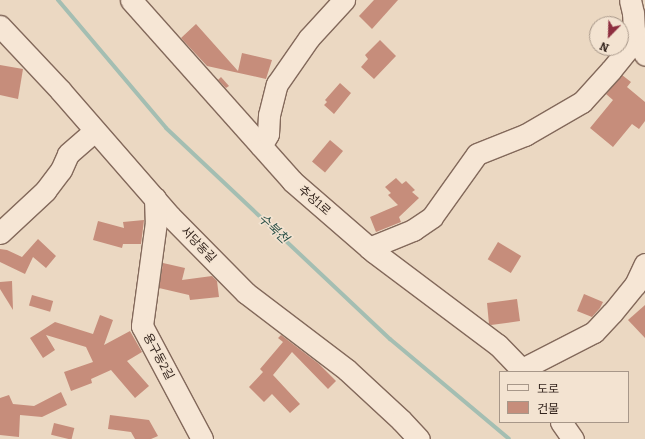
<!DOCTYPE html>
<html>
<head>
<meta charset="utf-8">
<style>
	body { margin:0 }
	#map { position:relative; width:645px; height:439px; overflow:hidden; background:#ebd8c2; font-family:Bitter,"Noto Sans KR",serif }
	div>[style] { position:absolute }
	.stream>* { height:4px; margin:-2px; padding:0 2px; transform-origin:2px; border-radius:2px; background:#a4beb2 }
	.building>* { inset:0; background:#c68d7b; transform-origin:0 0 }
	.roads { filter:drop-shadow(1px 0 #83695b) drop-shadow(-1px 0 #83695b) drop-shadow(0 1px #83695b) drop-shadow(0 -1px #83695b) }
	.minor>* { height:21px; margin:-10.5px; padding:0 10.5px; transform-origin:10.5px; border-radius:10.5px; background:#f6e6d5 }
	span { translate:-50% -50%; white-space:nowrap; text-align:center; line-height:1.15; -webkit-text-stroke:3px #f3e3d1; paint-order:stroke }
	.street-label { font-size:12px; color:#34251e }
	.water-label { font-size:13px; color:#2e534a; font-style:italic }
	.legend { position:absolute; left:499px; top:371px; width:130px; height:52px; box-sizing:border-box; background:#f3e3d1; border:1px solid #a79789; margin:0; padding:5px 7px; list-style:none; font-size:12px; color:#34251e }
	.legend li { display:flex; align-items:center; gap:8px; height:20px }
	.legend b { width:20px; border:1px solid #a79789 }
	.north { position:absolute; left:589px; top:16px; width:40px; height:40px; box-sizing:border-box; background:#f3e3d1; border:1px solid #a79789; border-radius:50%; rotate:203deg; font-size:11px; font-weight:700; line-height:16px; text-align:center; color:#34251e }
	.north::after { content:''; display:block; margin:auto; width:14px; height:18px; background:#8e2f40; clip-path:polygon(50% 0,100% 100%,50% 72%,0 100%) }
</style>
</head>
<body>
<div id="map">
	<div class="stream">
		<div style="left:58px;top:0;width:167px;rotate:49.8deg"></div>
		<div style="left:166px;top:128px;width:308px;rotate:43.3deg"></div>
		<div style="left:390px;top:339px;width:155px;rotate:40deg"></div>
	</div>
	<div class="building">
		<div style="clip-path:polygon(374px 0,398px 0,372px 29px,359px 16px)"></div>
		<div style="clip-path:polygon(196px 24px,238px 71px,242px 53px,272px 60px,266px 79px,207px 66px,181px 38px)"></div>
		<div style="clip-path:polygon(380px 40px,396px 56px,374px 79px,361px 67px,368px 59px,365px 55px)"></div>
		<div style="clip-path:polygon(0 65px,23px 69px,18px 99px,0 95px)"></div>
		<div style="clip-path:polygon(622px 75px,631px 82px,627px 87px,645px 102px,645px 121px,639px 129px,632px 124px,613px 147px,590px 128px,613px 100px,606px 94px)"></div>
		<div style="clip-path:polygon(221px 77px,229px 86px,226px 88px,218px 80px)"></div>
		<div style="clip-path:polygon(340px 83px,351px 93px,334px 114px,324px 105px,327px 102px,325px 100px)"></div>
		<div style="left:330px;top:140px;width:17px;height:28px;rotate:40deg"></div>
		<div style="clip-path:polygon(396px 178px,402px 184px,406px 181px,415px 190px,412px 192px,419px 198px,399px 217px,401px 222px,376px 232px,370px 217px,398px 205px,388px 195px,391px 193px,385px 187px)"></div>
		<div style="clip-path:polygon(144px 220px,141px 244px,123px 244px,122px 248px,93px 240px,98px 221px,124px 228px,123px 222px)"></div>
		<div style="clip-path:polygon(38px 239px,56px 256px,46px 268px,33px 257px,25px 274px,0 262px,0 249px,7px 250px,22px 257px)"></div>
		<div style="left:498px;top:242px;width:27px;height:20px;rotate:31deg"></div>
		<div style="clip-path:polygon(163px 263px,185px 268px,182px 280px,212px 276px,217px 281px,219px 297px,190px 300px,189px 295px,159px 288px)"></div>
		<div style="clip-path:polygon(12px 281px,13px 310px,0 289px,0 282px)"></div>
		<div style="clip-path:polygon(584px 294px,603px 302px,600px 308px,592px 317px,577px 311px)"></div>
		<div style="left:32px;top:295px;width:22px;height:11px;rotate:16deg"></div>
		<div style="clip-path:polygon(517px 299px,520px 321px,491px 325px,489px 324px,487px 303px)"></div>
		<div style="clip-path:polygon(645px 305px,645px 338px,628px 320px)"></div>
		<div style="clip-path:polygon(100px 315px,113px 320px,104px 345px,130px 331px,142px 352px,127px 361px,149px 386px,135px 398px,111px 370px,91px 379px,92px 383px,71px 391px,64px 372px,93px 362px,86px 347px,46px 335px,55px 350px,43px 358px,30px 338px,55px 322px,93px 334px)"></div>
		<div style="clip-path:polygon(281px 335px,319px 364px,336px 381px,328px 389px,292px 352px,273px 375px,300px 404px,290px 413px,272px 394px,264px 402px,249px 387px,263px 372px,260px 369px,283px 342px,278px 338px)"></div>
		<div style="clip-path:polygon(61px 392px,67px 405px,42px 417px,20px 415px,19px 437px,0 435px,0 398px,9px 395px,13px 404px,34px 406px)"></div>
		<div style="clip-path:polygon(110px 415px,149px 420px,158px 436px,151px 439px,135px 439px,131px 432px,108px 429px)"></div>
		<div style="left:54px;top:423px;width:21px;height:12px;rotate:14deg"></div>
	</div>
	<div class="roads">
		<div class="minor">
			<div style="left:131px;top:0;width:242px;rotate:48.3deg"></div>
			<div style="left:292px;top:181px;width:108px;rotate:40.9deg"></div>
			<div style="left:374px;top:252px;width:155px;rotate:36.9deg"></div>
			<div style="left:498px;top:345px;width:37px;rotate:46deg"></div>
			<div style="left:0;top:26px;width:88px;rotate:46.8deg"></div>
			<div style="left:60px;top:90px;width:167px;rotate:48.9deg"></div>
			<div style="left:170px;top:216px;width:108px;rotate:45.4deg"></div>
			<div style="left:246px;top:293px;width:127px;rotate:37.3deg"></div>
			<div style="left:347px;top:370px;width:74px;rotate:42.8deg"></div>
			<div style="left:401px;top:420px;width:26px;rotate:47deg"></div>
			<div style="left:634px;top:31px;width:26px;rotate:65deg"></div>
			<div style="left:261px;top:146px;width:14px;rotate:-60deg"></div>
			<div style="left:268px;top:134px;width:19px;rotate:-87deg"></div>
			<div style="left:269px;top:115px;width:32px;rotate:-76deg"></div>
			<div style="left:277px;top:84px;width:56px;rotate:-55.2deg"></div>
			<div style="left:309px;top:38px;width:52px;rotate:-47.4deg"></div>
			<div style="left:155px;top:198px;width:24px;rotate:88deg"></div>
			<div style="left:156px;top:222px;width:105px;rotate:97.7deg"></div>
			<div style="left:142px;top:326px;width:128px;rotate:62deg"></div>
			<div style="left:0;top:233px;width:62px;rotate:-43deg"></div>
			<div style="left:45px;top:191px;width:26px;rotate:-53deg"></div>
			<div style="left:61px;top:170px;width:17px;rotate:-66deg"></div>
			<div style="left:68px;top:154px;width:35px;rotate:-41deg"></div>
			<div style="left:369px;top:248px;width:48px;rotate:-22.2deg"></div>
			<div style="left:413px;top:230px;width:23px;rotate:-34deg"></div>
			<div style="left:432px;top:217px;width:77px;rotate:-54.5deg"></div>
			<div style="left:477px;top:154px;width:52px;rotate:-21.6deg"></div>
			<div style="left:525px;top:135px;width:66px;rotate:-30.1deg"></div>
			<div style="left:582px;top:102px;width:43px;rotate:-47.8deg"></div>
			<div style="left:611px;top:70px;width:28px;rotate:-51deg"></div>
			<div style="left:629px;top:48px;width:18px;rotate:-74deg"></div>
			<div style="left:634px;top:31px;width:18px;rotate:-93deg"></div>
			<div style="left:633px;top:13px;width:13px;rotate:-103deg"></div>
			<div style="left:522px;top:369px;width:81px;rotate:-27.2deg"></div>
			<div style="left:594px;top:332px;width:26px;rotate:-47deg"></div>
			<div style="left:612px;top:313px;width:36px;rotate:-51deg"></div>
			<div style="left:635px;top:285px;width:23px;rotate:-65deg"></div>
			<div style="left:561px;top:422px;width:21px;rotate:55deg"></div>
		</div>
	</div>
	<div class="street-label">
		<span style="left:314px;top:201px;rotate:41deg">추성1로</span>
		<span style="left:198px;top:245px;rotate:46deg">서당동길</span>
		<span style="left:158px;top:357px;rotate:62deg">용구동2길</span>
	</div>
	<div class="water-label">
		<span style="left:273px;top:229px;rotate:43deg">수북천</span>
	</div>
	<ul class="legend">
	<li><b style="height:5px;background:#f6e6d5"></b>도로</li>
	<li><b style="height:11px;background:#c68d7b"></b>건물</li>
	</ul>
	<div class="north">N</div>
</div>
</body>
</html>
